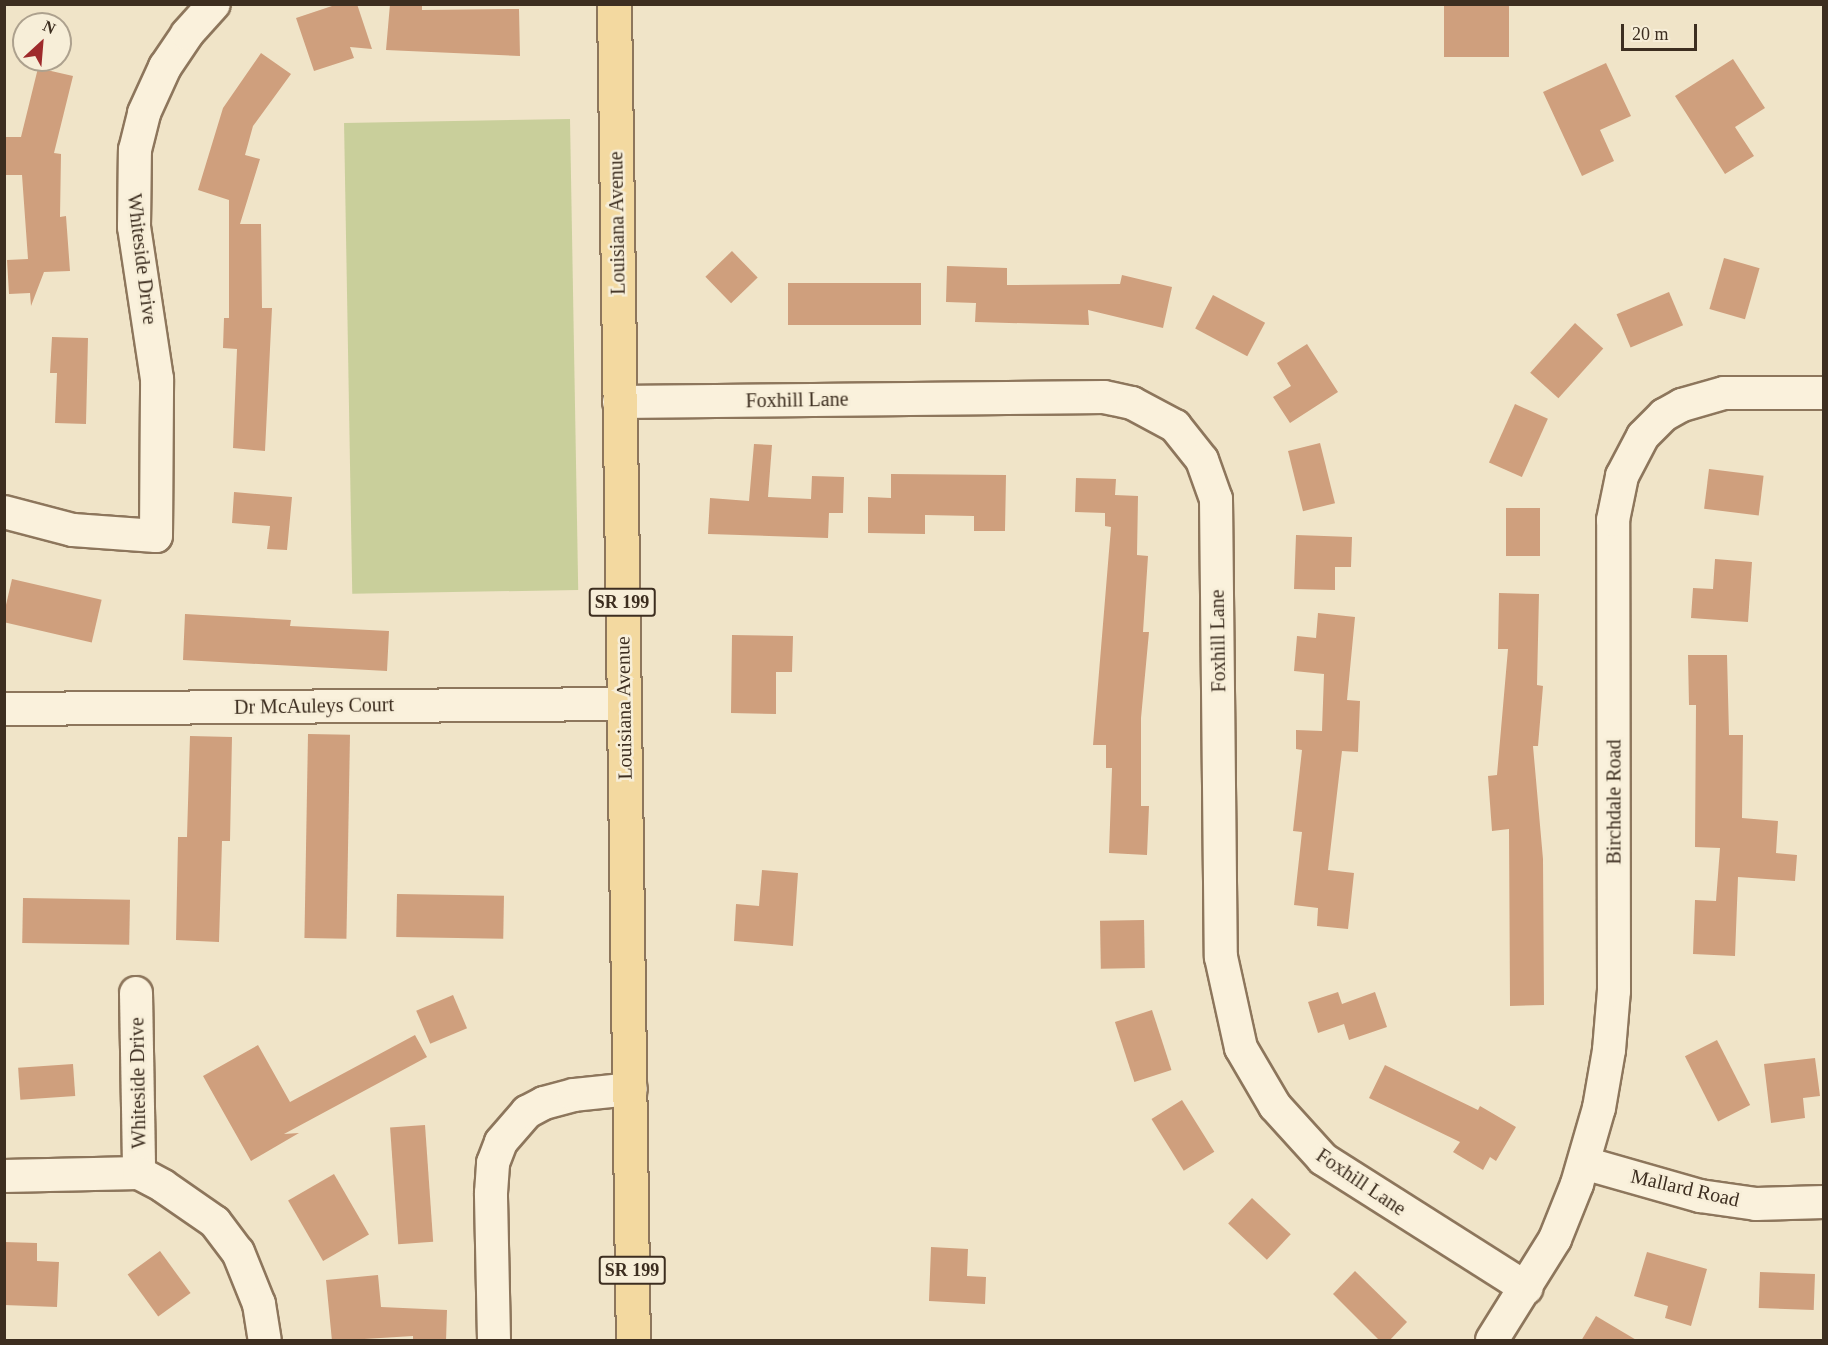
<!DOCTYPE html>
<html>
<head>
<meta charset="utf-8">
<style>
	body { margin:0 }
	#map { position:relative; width:1828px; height:1345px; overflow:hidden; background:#f0e4c8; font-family:Georgia,serif }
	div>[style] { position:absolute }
	.green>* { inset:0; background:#c9cf9b; transform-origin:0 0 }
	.building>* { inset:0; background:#cf9f7d; transform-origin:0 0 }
	.roads { filter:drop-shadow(2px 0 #8d765c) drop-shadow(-2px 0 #8d765c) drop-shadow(0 2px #8d765c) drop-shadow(0 -2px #8d765c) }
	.minor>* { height:32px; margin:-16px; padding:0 16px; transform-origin:16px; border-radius:16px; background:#faf1dc }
	.major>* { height:33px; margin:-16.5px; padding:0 16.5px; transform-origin:16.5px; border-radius:16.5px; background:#f3d9a0 }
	span { translate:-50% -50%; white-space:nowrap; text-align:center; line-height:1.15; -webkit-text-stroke:5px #f7eed8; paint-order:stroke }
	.shield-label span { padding:2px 4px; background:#f7eed8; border:2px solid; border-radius:4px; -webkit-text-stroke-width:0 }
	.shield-label { font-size:18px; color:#3d2e20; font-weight:700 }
	.street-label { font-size:20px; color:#3d2e20 }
	.frame { position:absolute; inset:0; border:6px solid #3d2e20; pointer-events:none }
	.north { position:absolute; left:12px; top:12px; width:60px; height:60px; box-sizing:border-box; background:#f7eed8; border:2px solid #ada18e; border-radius:50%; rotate:26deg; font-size:16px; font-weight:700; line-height:24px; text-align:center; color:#3d2e20 }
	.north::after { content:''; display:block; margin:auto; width:21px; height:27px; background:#9e2a2b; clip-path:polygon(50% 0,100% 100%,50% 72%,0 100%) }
	.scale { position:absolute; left:1621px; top:24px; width:76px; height:27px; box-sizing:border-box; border:3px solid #3d2e20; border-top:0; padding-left:8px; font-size:18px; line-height:21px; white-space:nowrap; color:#3d2e20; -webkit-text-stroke:4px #f7eed8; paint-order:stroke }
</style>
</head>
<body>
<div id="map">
	<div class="green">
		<div style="left:570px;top:119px;width:471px;height:226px;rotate:89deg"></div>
	</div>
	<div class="building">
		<div style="clip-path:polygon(338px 4px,357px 4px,372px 49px,350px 47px,354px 58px,314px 71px,296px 18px)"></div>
		<div style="clip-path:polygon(390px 4px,422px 4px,422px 10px,519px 9px,520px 56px,386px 50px)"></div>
		<div style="left:1444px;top:4px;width:65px;height:53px"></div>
		<div style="clip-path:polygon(261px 53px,291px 74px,253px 126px,245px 155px,260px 159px,240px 224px,261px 224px,262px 308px,272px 308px,265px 451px,233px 448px,237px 349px,223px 348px,224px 318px,229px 318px,229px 200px,198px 190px,223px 108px)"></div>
		<div style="clip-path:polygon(1733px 59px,1765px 108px,1735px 127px,1754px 156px,1725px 174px,1675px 96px)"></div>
		<div style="clip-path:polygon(1606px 63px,1631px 116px,1600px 130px,1614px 161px,1582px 176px,1543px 92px)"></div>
		<div style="clip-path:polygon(38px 68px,73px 76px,54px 153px,61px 154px,60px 217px,66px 216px,70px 271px,44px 272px,31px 306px,30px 293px,9px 294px,7px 260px,28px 259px,22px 175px,4px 175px,4px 137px,21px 137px)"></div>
		<div style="left:732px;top:251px;width:37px;height:37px;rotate:46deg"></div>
		<div style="left:1724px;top:258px;width:37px;height:53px;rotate:16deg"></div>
		<div style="clip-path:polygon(947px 266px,1007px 268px,1007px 285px,1120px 284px,1122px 275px,1172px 287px,1163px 328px,1088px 310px,1089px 325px,975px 322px,976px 303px,946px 302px)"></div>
		<div style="left:788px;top:283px;width:133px;height:42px"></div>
		<div style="left:1669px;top:292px;width:36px;height:57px;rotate:67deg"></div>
		<div style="left:1213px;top:295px;width:59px;height:38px;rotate:28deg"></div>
		<div style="left:1575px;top:323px;width:38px;height:67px;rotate:42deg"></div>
		<div style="clip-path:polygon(52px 337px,88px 338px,86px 424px,55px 423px,57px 373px,50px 373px)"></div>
		<div style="clip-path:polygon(1307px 344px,1338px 392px,1290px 423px,1273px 397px,1291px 386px,1277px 363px)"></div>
		<div style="left:1515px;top:404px;width:36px;height:64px;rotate:24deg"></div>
		<div style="left:1320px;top:443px;width:62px;height:33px;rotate:76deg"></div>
		<div style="clip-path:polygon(754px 444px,772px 445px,768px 497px,811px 499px,812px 476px,844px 477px,843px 513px,829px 513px,828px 538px,708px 534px,710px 498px,749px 501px)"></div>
		<div style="left:1709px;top:469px;width:55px;height:40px;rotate:7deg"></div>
		<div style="clip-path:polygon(891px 474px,1006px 475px,1005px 531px,974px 531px,974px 516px,925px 515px,925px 534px,868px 533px,868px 497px,891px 498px)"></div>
		<div style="clip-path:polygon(1076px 478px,1116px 479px,1115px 495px,1138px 496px,1137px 555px,1148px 556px,1143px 632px,1149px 632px,1141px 718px,1141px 806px,1149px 806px,1147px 855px,1109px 853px,1112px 768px,1106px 768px,1106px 745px,1093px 745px,1111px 527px,1105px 526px,1105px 513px,1075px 512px)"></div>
		<div style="clip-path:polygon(234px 492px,292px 497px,287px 550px,267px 549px,270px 526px,232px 523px)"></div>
		<div style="left:1506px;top:508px;width:34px;height:48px"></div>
		<div style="clip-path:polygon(1296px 535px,1352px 537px,1351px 567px,1335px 567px,1335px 590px,1294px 589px)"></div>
		<div style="clip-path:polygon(1715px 559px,1752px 562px,1748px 622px,1691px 618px,1693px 588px,1713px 589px)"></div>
		<div style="left:12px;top:579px;width:92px;height:44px;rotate:13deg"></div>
		<div style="clip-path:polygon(1499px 593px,1539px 594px,1537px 685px,1543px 686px,1538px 746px,1533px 746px,1543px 859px,1544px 1005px,1510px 1006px,1509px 829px,1492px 831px,1488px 776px,1497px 775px,1508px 649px,1498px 649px)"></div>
		<div style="clip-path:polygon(1318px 613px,1355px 617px,1347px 700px,1360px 701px,1358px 752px,1342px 751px,1328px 870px,1354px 873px,1348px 929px,1317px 926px,1318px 908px,1294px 905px,1302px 832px,1293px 831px,1302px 750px,1296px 749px,1296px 730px,1322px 731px,1324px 674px,1294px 671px,1297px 636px,1316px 638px)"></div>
		<div style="clip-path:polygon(185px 614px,291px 620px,290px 626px,389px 631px,387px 671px,183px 660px)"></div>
		<div style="clip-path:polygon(732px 635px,793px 636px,792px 672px,776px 672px,776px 714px,731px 713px)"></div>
		<div style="clip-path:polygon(1688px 655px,1727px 655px,1729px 735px,1743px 735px,1742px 818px,1778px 821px,1776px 853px,1797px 855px,1795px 881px,1738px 877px,1735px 956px,1693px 954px,1695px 900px,1716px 901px,1720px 848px,1695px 847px,1696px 705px,1689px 705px)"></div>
		<div style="left:308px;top:734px;width:42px;height:204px;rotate:1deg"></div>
		<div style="clip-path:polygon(190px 736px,232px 737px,230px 841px,222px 841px,219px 942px,176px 940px,178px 837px,187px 837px)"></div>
		<div style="clip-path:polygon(762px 870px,798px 873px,793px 946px,734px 941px,736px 904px,759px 906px)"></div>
		<div style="left:397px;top:894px;width:107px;height:43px;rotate:1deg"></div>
		<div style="left:23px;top:898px;width:107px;height:45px;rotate:1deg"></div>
		<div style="left:1144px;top:920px;width:48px;height:44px;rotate:89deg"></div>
		<div style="clip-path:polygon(1338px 992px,1342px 1004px,1375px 992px,1387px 1027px,1349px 1040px,1344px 1024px,1318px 1033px,1308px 1002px)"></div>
		<div style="left:453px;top:995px;width:36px;height:40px;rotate:67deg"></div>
		<div style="left:1152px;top:1010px;width:63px;height:39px;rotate:72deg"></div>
		<div style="clip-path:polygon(415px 1035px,427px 1057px,284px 1134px,299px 1133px,251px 1161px,203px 1076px,258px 1045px,290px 1102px)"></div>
		<div style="left:1717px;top:1040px;width:73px;height:36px;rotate:63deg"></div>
		<div style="clip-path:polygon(1815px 1058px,1820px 1096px,1803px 1098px,1805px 1118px,1771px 1123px,1764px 1064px)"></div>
		<div style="left:73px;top:1064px;width:32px;height:55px;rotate:86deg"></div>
		<div style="clip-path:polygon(1385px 1065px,1478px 1110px,1480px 1106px,1516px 1127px,1496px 1161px,1490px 1157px,1483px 1170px,1453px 1152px,1460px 1142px,1369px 1098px)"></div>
		<div style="left:1182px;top:1100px;width:61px;height:36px;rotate:58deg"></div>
		<div style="left:425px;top:1125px;width:117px;height:35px;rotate:86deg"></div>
		<div style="left:334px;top:1174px;width:70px;height:53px;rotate:60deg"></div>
		<div style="left:1252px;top:1198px;width:53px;height:35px;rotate:43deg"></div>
		<div style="clip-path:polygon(4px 1242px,37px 1243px,37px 1261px,59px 1262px,57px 1307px,4px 1305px)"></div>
		<div style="clip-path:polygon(931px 1247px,968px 1249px,967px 1276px,986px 1277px,985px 1304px,929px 1301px)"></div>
		<div style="left:160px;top:1251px;width:52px;height:40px;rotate:54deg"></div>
		<div style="clip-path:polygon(1647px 1252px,1707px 1269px,1691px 1326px,1665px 1318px,1668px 1306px,1634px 1296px)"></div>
		<div style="clip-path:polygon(1355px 1271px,1407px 1322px,1389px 1341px,1380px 1341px,1333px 1294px)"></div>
		<div style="left:1760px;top:1272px;width:55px;height:36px;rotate:2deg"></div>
		<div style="clip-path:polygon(378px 1275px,381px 1307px,447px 1310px,446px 1341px,413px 1341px,413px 1336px,332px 1341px,326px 1280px)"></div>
		<div style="clip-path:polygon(1596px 1316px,1638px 1341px,1581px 1341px)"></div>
	</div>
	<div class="roads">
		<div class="minor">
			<div style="left:619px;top:402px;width:485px;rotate:-0.6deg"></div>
			<div style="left:1104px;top:397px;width:29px;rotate:12deg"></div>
			<div style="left:1132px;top:403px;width:49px;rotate:28.1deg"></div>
			<div style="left:1175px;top:426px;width:43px;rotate:51.5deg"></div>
			<div style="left:1202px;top:460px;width:41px;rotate:70.3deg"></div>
			<div style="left:1216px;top:499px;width:458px;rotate:89.4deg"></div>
			<div style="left:1221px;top:957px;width:93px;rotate:77.6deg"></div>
			<div style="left:1241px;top:1048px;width:67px;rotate:59.6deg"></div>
			<div style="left:1275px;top:1106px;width:72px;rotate:47.8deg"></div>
			<div style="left:1323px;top:1159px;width:241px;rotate:32.4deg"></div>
			<div style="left:4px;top:512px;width:71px;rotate:14.6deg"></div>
			<div style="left:73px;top:530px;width:83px;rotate:4.1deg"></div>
			<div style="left:156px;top:536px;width:157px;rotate:-89.6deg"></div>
			<div style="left:157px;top:379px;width:154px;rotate:-98.6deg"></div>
			<div style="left:134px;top:227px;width:77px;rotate:-89.3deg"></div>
			<div style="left:135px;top:150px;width:38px;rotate:-76deg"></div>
			<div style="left:144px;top:113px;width:51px;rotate:-65.5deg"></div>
			<div style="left:165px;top:67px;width:40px;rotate:-56deg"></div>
			<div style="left:187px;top:34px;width:40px;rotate:-48deg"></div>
			<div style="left:4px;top:709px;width:620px;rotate:-0.46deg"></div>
			<div style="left:136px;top:993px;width:180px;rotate:89deg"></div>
			<div style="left:1584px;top:1163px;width:121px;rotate:15.9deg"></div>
			<div style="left:1700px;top:1196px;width:57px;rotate:8.1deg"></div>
			<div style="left:1756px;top:1204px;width:68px;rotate:-1.7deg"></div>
			<div style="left:4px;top:1176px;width:135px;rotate:-1.3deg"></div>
			<div style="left:139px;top:1173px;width:27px;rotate:28deg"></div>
			<div style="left:163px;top:1186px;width:63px;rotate:34.7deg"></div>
			<div style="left:215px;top:1222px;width:38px;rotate:53deg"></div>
			<div style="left:238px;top:1252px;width:56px;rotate:68deg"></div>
			<div style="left:259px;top:1304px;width:36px;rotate:81deg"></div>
			<div style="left:494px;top:1340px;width:147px;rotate:-91.2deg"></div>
			<div style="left:491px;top:1193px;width:30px;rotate:-86deg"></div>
			<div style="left:493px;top:1163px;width:22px;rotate:-69deg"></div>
			<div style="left:501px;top:1142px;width:40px;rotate:-49deg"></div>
			<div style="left:527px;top:1112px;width:19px;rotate:-28deg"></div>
			<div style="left:544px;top:1103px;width:31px;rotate:-15deg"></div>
			<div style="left:574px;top:1095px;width:57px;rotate:-6deg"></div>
			<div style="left:1492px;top:1340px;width:119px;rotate:-58deg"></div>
			<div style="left:1555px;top:1239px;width:59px;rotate:-68.2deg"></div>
			<div style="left:1577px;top:1184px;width:79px;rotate:-73.9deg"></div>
			<div style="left:1599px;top:1108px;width:59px;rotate:-80.2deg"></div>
			<div style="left:1609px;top:1050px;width:59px;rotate:-85.2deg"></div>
			<div style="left:1614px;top:991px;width:471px;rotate:-90.1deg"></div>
			<div style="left:1613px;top:520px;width:45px;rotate:-78.4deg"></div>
			<div style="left:1622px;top:476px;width:45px;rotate:-62.3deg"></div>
			<div style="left:1643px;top:436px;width:30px;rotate:-45deg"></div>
			<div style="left:1664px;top:415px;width:21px;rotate:-29deg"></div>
			<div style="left:1682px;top:405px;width:44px;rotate:-15.9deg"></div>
			<div style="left:1724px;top:393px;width:100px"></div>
		</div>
		<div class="major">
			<div style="left:614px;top:4px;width:1336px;rotate:89.19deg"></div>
		</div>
	</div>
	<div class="shield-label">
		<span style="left:622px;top:602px">SR 199</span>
		<span style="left:632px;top:1270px">SR 199</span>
	</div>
	<div class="street-label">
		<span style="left:617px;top:223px;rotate:-91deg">Louisiana Avenue</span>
		<span style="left:142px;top:259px;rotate:83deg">Whiteside Drive</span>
		<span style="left:797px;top:400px;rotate:-1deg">Foxhill Lane</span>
		<span style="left:1218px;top:641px;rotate:-91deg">Foxhill Lane</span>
		<span style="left:314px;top:706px;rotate:-1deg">Dr McAuleys Court</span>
		<span style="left:624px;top:708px;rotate:-91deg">Louisiana Avenue</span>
		<span style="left:1614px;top:802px;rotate:-90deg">Birchdale Road</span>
		<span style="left:138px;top:1083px;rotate:-91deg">Whiteside Drive</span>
		<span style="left:1361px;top:1182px;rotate:34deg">Foxhill Lane</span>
		<span style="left:1685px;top:1188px;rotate:13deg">Mallard Road</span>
	</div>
	<div class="frame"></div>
	<div class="north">N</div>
	<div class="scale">20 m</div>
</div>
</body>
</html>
